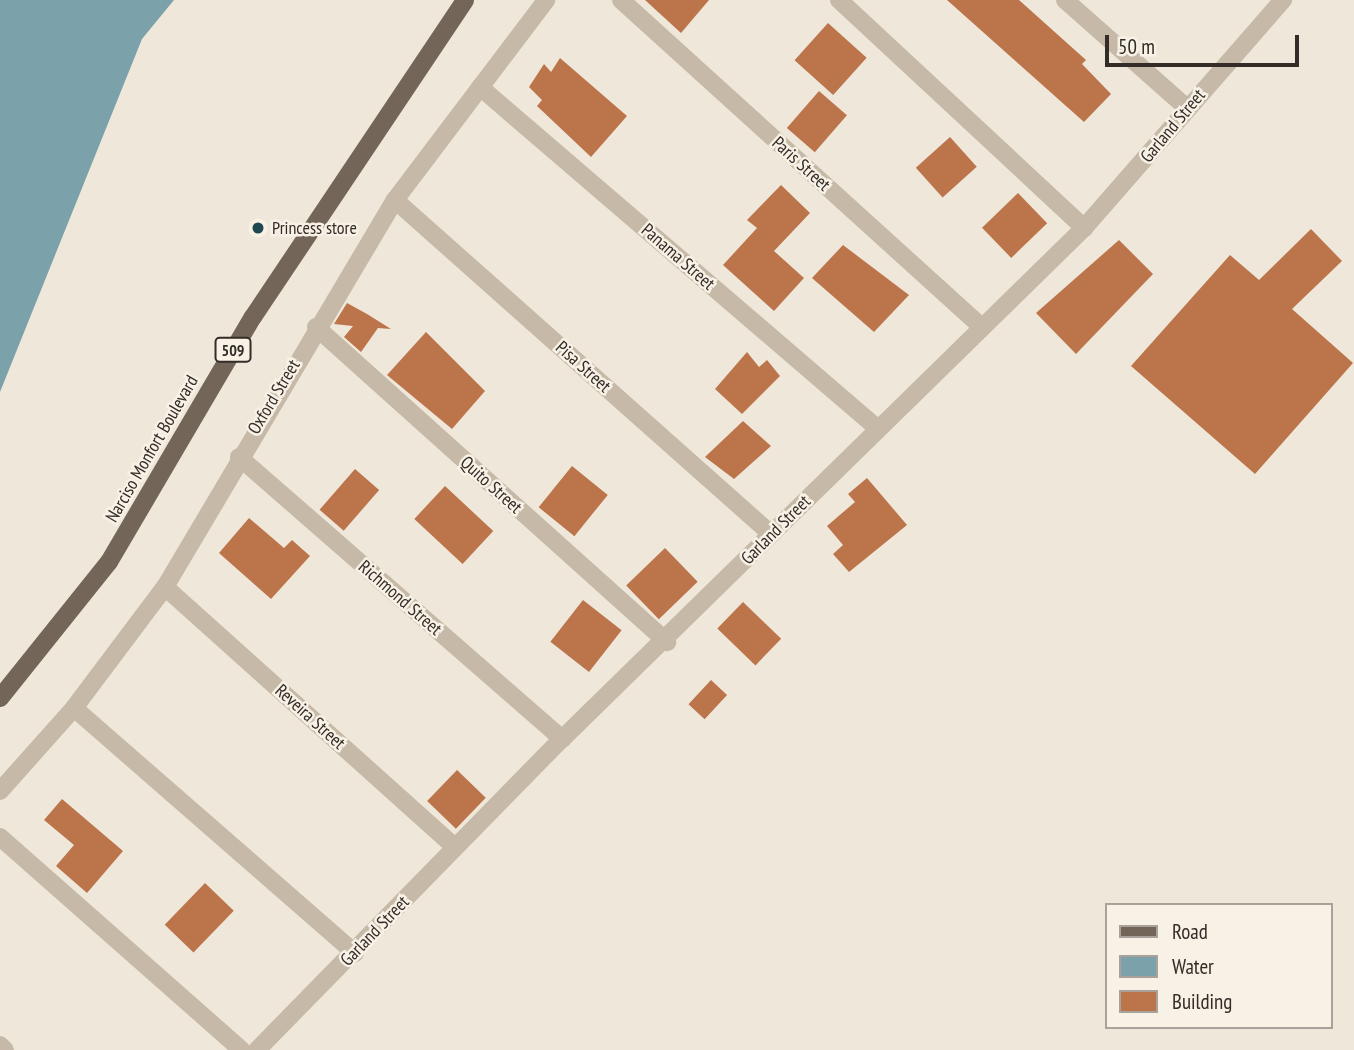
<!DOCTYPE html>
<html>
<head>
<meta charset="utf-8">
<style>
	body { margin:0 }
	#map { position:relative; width:1354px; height:1050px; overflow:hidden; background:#efe8da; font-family:"PT Sans Narrow",sans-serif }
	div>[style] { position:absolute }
	.water>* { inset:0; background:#7ba2aa }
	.building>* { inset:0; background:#bc744b; transform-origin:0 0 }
	.street>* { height:18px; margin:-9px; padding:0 9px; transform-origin:9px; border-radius:9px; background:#c6b9a7 }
	.primary>* { height:18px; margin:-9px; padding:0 9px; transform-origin:9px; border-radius:9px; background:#746559 }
	.dots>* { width:19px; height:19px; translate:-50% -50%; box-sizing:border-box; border:4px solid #f7f1e6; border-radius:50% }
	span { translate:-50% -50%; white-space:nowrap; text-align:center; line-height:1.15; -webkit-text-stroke:5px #f7f1e6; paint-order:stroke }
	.shield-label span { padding:2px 5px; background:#f7f1e6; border:2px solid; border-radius:5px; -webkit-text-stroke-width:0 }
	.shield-label { font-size:16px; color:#332c27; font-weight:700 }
	.street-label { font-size:18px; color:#332c27 }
	.poi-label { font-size:18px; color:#332c27 }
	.left { translate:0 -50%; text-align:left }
	.legend { position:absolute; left:1105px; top:903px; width:228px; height:126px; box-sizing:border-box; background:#f7f1e6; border:2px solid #a9a29a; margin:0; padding:9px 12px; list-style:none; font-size:21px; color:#332c27 }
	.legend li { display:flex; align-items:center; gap:14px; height:35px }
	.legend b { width:35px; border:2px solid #a9a29a }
	.scale { position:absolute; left:1105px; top:35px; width:194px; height:32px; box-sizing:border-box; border:4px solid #332c27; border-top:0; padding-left:9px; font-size:21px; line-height:24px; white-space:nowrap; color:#332c27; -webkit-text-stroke:5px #f7f1e6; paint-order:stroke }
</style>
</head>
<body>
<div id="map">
	<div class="water">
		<div style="clip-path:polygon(0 0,174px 0,142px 39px,0 392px)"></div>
	</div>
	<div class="building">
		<div style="clip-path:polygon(645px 0,709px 0,681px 33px)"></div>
		<div style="clip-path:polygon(947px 0,1019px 0,1086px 60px,1082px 64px,1111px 94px,1084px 122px)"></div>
		<div style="left:828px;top:23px;width:52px;height:50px;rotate:42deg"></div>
		<div style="clip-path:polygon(560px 58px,627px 116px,591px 157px,537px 106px,542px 100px,529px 87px,544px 64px,551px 72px)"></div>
		<div style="left:819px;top:91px;width:37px;height:49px;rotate:41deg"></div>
		<div style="left:950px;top:137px;width:40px;height:46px;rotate:48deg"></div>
		<div style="clip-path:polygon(781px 185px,810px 213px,774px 251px,804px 278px,774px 311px,723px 265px,757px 228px,747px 220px)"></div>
		<div style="left:1018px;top:193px;width:42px;height:50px;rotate:46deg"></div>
		<div style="clip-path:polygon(1311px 229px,1342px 261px,1292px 309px,1353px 363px,1255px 474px,1131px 366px,1230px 255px,1259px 280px)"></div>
		<div style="clip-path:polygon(1119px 240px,1153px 274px,1076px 354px,1036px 313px)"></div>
		<div style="clip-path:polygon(843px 245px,909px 295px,874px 332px,812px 278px)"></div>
		<div style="clip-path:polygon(347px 303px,367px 314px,391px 329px,378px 328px,361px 352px,344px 337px,353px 326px,334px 324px)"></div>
		<div style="clip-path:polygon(426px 332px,485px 391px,452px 429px,387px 375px)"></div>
		<div style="clip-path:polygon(747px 352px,759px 367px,767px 360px,780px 376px,742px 414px,715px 389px)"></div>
		<div style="clip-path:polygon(743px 421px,771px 446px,734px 479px,705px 457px)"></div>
		<div style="left:572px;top:466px;width:46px;height:53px;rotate:39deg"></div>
		<div style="left:355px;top:469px;width:32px;height:54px;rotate:41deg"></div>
		<div style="clip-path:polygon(867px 478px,907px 525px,849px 572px,833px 554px,843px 545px,827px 526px,855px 502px,848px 494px)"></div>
		<div style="left:445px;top:486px;width:66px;height:45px;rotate:43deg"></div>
		<div style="clip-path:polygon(249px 518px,284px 548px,292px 540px,310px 556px,271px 599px,219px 553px)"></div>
		<div style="left:665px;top:548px;width:47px;height:54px;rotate:46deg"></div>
		<div style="left:583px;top:600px;width:49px;height:53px;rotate:38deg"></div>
		<div style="left:743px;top:602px;width:53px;height:37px;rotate:44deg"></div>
		<div style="left:711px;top:680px;width:22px;height:33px;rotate:43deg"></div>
		<div style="left:457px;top:770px;width:40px;height:43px;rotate:44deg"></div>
		<div style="clip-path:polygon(62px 799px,123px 851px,87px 893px,56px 866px,74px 845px,44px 820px)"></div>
		<div style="left:205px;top:883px;width:40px;height:58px;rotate:44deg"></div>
	</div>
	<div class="street">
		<div style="left:621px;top:0;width:486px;rotate:42.2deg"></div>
		<div style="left:839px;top:0;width:335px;rotate:42.9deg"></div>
		<div style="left:1065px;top:0;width:164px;rotate:41.5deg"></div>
		<div style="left:480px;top:87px;width:523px;rotate:40.66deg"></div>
		<div style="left:395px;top:200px;width:503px;rotate:41.61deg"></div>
		<div style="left:316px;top:327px;width:472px;rotate:41.9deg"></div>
		<div style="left:239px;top:457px;width:429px;rotate:41.1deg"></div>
		<div style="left:165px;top:587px;width:389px;rotate:41.9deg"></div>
		<div style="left:74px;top:708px;width:373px;rotate:41.1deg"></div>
		<div style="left:0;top:791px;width:111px;rotate:-48.3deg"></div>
		<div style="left:74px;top:708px;width:151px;rotate:-53.1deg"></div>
		<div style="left:165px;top:587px;width:450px;rotate:-59.3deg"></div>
		<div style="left:395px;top:200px;width:251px;rotate:-52.9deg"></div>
		<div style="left:0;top:837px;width:322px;rotate:41.4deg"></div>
		<div style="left:0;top:1045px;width:7px;rotate:45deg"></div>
		<div style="left:257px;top:1050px;width:436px;rotate:-45.6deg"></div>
		<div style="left:562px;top:739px;width:730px;rotate:-44.39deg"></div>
		<div style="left:1084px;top:228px;width:303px;rotate:-48.9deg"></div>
	</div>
	<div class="primary">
		<div style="left:0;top:698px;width:174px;rotate:-51.3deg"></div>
		<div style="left:109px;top:562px;width:284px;rotate:-59.6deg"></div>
		<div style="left:253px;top:317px;width:381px;rotate:-56.2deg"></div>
	</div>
	<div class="dots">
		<div style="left:258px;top:228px;background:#204851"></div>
	</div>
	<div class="shield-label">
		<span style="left:233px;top:350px">509</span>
	</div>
	<div class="street-label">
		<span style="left:1173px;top:126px;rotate:-50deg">Garland Street</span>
		<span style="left:801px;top:164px;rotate:42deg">Paris Street</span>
		<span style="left:678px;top:257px;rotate:41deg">Panama Street</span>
		<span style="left:583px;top:367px;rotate:42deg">Pisa Street</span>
		<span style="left:274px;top:397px;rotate:-59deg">Oxford Street</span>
		<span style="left:152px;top:449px;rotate:-60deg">Narciso Monfort Boulevard</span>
		<span style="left:491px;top:485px;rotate:42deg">Quito Street</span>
		<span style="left:776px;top:530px;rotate:-45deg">Garland Street</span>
		<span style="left:400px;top:598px;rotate:41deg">Richmond Street</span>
		<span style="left:310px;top:717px;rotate:42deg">Reveira Street</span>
		<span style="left:375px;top:931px;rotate:-46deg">Garland Street</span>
	</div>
	<div class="poi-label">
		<span class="left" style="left:272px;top:228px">Princess store</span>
	</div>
	<ul class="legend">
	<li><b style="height:9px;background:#746559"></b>Road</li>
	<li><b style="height:19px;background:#7ba2aa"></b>Water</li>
	<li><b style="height:19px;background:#bc744b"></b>Building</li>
	</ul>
	<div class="scale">50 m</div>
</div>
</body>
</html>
